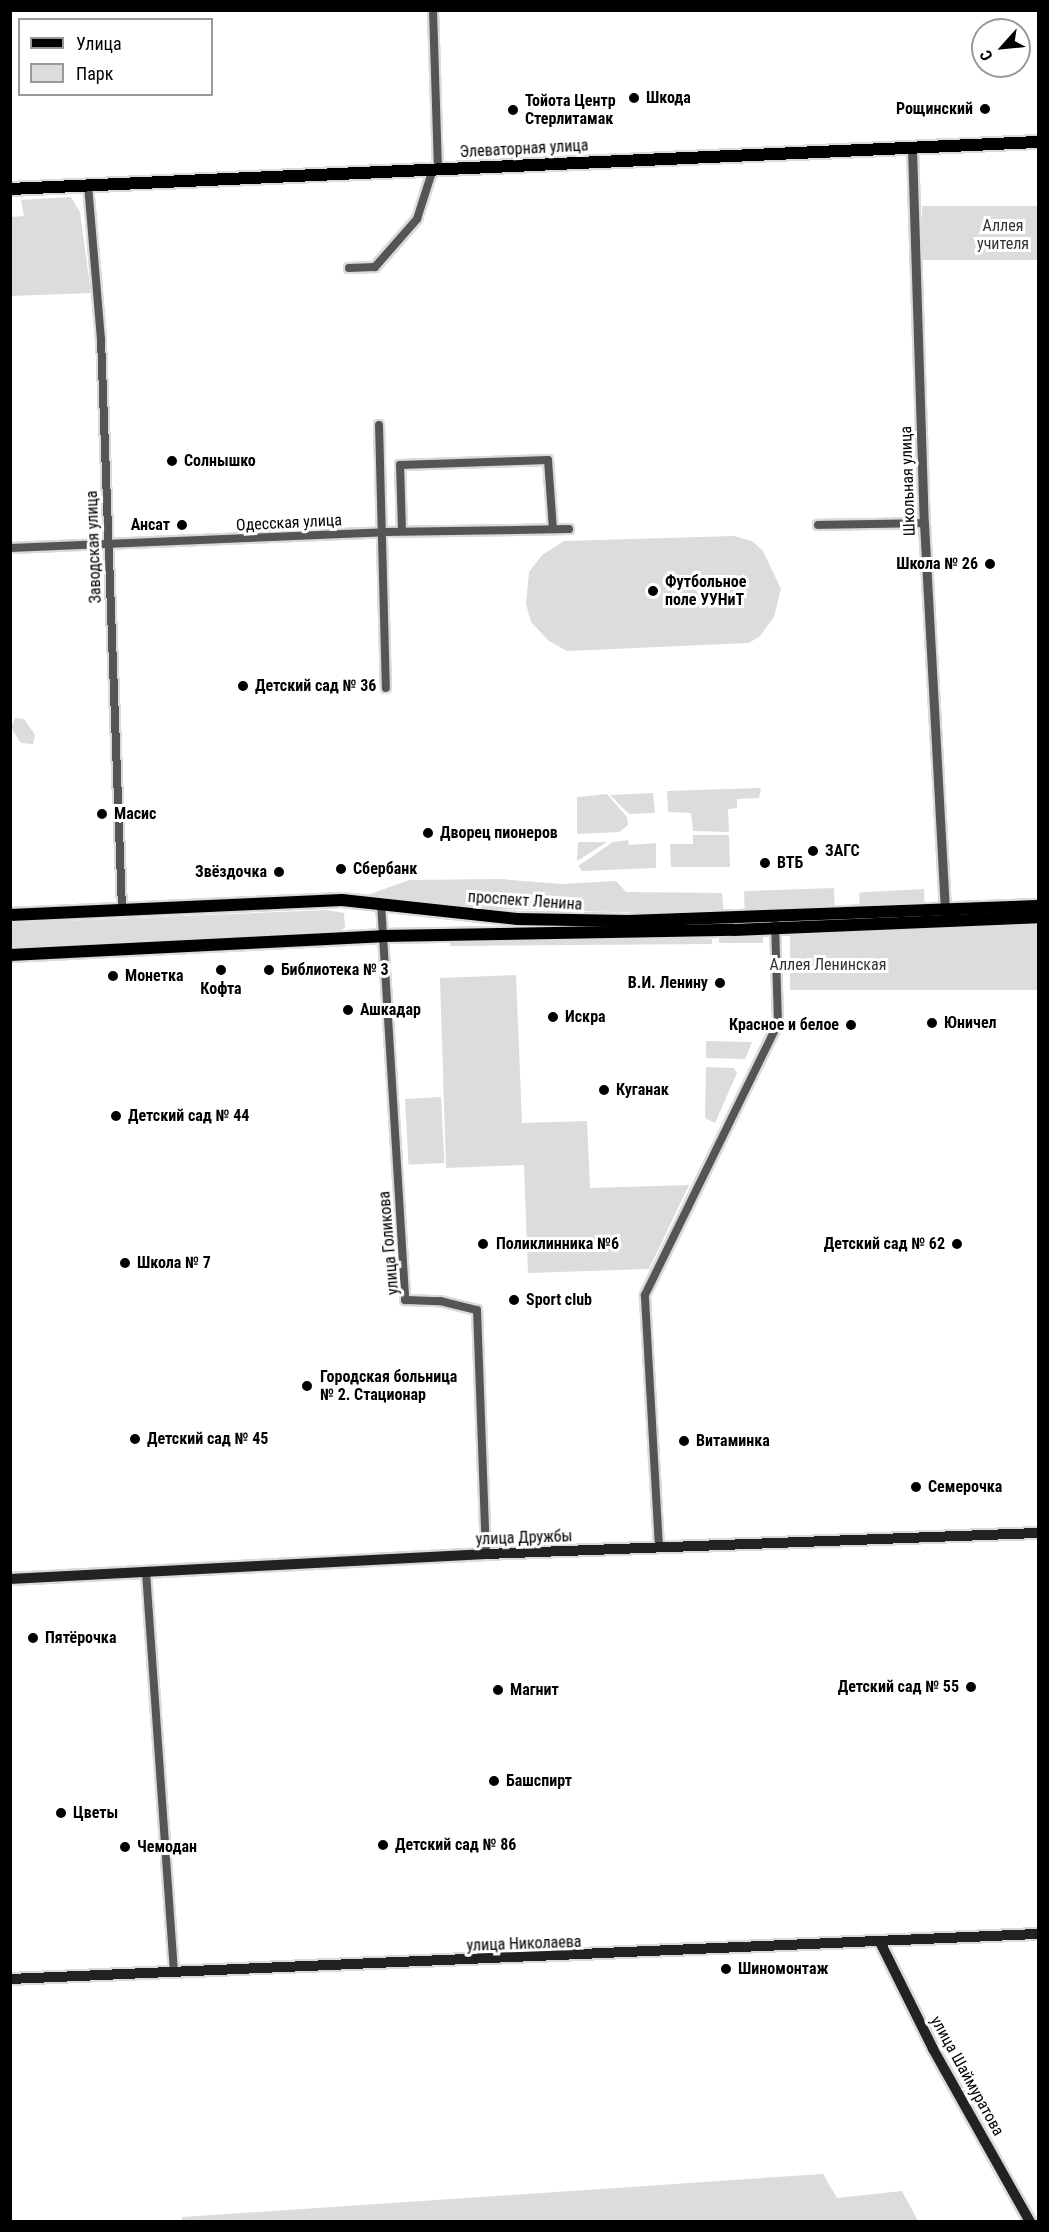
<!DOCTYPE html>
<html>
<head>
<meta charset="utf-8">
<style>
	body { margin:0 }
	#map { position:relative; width:1049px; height:2232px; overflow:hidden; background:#fff; font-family:"Roboto Condensed",sans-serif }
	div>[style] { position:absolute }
	.green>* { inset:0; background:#dcdcdc; transform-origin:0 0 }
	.roads { filter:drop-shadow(2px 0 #dbdbdb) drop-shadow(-2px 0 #dbdbdb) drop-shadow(0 2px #dbdbdb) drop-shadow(0 -2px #dbdbdb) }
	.minor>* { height:8px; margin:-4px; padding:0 4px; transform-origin:4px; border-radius:4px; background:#555 }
	.tertiary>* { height:9px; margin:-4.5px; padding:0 4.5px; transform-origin:4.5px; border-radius:4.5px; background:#555 }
	.secondary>* { height:10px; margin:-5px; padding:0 5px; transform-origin:5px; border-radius:5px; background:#222 }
	.primary>* { height:12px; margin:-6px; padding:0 6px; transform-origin:6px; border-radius:6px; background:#000 }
	.dots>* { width:16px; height:16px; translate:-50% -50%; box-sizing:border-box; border:3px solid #fff; border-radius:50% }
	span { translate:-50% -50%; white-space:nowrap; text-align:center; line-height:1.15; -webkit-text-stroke:6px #fff; paint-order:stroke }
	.poi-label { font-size:16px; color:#000; font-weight:700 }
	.left { translate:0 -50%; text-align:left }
	.right { translate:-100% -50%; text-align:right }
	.street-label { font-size:16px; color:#000 }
	.park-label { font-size:16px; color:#333 }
	.frame { position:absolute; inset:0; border:12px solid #000; pointer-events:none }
	.legend { position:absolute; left:18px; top:18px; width:195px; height:78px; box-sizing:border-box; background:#fff; border:2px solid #999; margin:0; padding:8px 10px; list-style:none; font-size:18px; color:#000 }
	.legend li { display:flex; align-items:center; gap:12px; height:30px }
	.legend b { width:30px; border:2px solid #999 }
	.north { position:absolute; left:971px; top:18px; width:60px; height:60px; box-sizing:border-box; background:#fff; border:2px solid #999; border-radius:50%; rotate:243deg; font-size:16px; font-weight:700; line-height:24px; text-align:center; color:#000 }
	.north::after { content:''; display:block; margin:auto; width:21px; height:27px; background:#000; clip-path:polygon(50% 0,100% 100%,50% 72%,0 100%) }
</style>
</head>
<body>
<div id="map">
	<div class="green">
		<div style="clip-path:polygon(71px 197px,80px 212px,91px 293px,11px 296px,11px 217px,24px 216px,21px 200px)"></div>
		<div style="left:1038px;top:206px;width:54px;height:116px;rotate:90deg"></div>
		<div style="clip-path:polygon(734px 536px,752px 541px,763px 551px,781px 589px,774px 617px,760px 636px,749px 643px,567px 651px,549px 641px,531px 622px,526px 604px,529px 572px,542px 555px,564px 541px)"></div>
		<div style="clip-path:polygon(15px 718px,24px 719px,35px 735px,33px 744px,21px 743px,11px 728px)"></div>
		<div style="clip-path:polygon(761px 788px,759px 798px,737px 799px,737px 808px,728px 809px,729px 832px,693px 831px,691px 813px,668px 812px,667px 791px)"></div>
		<div style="clip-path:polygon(653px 793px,655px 813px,629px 814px,610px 795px)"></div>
		<div style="clip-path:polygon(607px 794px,627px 817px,628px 825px,619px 832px,577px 834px,577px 797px)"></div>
		<div style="clip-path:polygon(693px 835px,729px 835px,730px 867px,671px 867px,670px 844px,693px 844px)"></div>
		<div style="clip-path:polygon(628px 840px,629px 845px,656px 843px,656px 868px,582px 871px,578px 866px,613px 842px)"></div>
		<div style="clip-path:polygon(578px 842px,607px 842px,577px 861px)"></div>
		<div style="clip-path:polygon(500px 879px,561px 884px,616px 881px,626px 892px,722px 893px,724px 915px,459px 908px,362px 897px,409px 880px)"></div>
		<div style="left:834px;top:888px;width:23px;height:90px;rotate:88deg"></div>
		<div style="left:924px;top:889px;width:19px;height:65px;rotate:87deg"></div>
		<div style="clip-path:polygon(327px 910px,344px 913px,345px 928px,332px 935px,11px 950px,10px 923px)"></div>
		<div style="left:1038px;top:921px;width:69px;height:248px;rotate:90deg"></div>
		<div style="left:763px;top:937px;width:6px;height:44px;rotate:90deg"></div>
		<div style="clip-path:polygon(712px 939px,712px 944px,450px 946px,450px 940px)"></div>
		<div style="clip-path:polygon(516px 975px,522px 1123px,587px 1121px,590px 1188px,689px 1185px,649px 1269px,528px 1273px,524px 1165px,446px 1168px,440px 978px)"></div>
		<div style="clip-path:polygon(706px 1041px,752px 1042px,745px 1059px,706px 1058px)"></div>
		<div style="clip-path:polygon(706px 1067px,734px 1068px,737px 1073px,715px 1123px,705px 1118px)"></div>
		<div style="left:441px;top:1097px;width:66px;height:36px;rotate:87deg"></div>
		<div style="clip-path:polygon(823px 2174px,837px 2198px,902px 2191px,918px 2221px,182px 2221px,182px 2217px)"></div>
	</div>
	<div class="roads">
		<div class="minor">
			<div style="left:433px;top:10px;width:159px;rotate:88.2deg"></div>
			<div style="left:88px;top:185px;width:155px;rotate:85.2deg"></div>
			<div style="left:101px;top:339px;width:570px;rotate:87.89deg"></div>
			<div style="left:349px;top:268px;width:26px;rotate:-2deg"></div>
			<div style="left:375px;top:267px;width:64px;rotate:-48.8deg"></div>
			<div style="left:417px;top:219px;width:52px;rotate:-72.3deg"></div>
			<div style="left:379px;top:425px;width:263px;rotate:88.5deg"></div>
			<div style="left:818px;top:525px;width:106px;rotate:-1.1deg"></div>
			<div style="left:402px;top:531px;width:66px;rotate:-91.7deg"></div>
			<div style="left:400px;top:465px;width:148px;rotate:-1.9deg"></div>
			<div style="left:548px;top:460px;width:69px;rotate:85.9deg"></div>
			<div style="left:10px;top:548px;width:375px;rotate:-2.4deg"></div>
			<div style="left:385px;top:532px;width:184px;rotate:-0.9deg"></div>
			<div style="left:381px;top:903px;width:398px;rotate:86.5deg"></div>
			<div style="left:405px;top:1300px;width:35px;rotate:2deg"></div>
			<div style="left:440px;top:1301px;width:38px;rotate:14deg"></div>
			<div style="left:477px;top:1310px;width:244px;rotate:87.9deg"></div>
			<div style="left:659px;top:1548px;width:253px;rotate:-93.2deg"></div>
			<div style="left:645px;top:1295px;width:303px;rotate:-63.9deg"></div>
			<div style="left:778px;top:1023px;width:99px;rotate:-91.7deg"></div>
			<div style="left:146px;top:1572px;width:402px;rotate:86deg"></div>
		</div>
		<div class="tertiary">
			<div style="left:912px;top:148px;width:375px;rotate:88.2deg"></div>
			<div style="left:924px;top:523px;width:393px;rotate:86.9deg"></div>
		</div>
		<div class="secondary">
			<div style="left:10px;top:1579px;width:477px;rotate:-3deg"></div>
			<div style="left:486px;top:1554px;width:552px;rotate:-2.18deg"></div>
			<div style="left:880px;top:1942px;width:119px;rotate:63.6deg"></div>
			<div style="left:933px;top:2049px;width:198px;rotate:60.7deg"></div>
			<div style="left:10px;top:1979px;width:1029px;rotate:-2.51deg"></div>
		</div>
		<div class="primary">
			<div style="left:10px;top:189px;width:1029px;rotate:-2.62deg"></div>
			<div style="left:10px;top:915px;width:332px;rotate:-2.6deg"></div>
			<div style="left:342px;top:900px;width:176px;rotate:6.2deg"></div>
			<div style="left:517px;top:919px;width:111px;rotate:1deg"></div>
			<div style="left:628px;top:921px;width:410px;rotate:-2.1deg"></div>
			<div style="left:10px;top:955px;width:372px;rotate:-2.9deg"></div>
			<div style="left:382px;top:936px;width:352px;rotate:-1deg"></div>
			<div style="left:734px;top:930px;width:304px;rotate:-2.4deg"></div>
		</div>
	</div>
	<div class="dots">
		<div style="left:634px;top:98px;background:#000"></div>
		<div style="left:985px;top:109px;background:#000"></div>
		<div style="left:513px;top:110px;background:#000"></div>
		<div style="left:172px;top:461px;background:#000"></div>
		<div style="left:182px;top:525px;background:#000"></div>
		<div style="left:990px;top:564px;background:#000"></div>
		<div style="left:653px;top:591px;background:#000"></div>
		<div style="left:243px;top:686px;background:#000"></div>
		<div style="left:102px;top:814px;background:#000"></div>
		<div style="left:428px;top:833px;background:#000"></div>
		<div style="left:813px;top:851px;background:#000"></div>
		<div style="left:765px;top:863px;background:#000"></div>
		<div style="left:341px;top:869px;background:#000"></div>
		<div style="left:279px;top:872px;background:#000"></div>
		<div style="left:221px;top:970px;background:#000"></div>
		<div style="left:269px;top:970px;background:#000"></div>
		<div style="left:113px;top:976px;background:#000"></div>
		<div style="left:720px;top:983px;background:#000"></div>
		<div style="left:348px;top:1010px;background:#000"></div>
		<div style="left:553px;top:1017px;background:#000"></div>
		<div style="left:932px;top:1023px;background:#000"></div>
		<div style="left:851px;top:1025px;background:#000"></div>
		<div style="left:604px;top:1090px;background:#000"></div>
		<div style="left:116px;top:1116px;background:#000"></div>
		<div style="left:483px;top:1244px;background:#000"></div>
		<div style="left:957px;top:1244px;background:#000"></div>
		<div style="left:125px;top:1263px;background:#000"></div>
		<div style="left:514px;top:1300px;background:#000"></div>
		<div style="left:307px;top:1386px;background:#000"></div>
		<div style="left:135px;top:1439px;background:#000"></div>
		<div style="left:684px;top:1441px;background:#000"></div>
		<div style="left:916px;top:1487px;background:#000"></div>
		<div style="left:33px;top:1638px;background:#000"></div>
		<div style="left:971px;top:1687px;background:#000"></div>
		<div style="left:498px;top:1690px;background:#000"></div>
		<div style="left:494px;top:1781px;background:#000"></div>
		<div style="left:61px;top:1813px;background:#000"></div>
		<div style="left:383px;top:1845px;background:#000"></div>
		<div style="left:125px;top:1847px;background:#000"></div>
		<div style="left:726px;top:1969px;background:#000"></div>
	</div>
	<div class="poi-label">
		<span class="left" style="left:646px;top:98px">Шкода</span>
		<span class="left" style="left:525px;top:110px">Тойота Центр<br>Стерлитамак</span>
		<span class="right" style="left:973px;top:109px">Рощинский</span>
		<span class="left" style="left:184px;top:461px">Солнышко</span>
		<span class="right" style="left:170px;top:525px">Ансат</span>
		<span class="right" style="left:978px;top:564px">Школа № 26</span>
		<span class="left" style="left:665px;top:591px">Футбольное<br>поле УУНиТ</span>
		<span class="left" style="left:255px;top:686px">Детский сад № 36</span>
		<span class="left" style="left:114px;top:814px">Масис</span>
		<span class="left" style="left:440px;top:833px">Дворец пионеров</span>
		<span class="left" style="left:825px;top:851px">ЗАГС</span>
		<span class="left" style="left:777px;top:863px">ВТБ</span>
		<span class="left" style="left:353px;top:869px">Сбербанк</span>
		<span class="right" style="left:267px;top:872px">Звёздочка</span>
		<span class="left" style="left:281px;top:970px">Библиотека № 3</span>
		<span class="left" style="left:125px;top:976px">Монетка</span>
		<span class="right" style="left:708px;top:983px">В.И. Ленину</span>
		<span style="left:221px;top:989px">Кофта</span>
		<span class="left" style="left:360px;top:1010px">Ашкадар</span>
		<span class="left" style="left:565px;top:1017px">Искра</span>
		<span class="left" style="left:944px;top:1023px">Юничел</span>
		<span class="right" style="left:839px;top:1025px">Красное и белое</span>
		<span class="left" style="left:616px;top:1090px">Куганак</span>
		<span class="left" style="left:128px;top:1116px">Детский сад № 44</span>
		<span class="left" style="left:496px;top:1244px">Поликлинника №6</span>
		<span class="right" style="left:945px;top:1244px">Детский сад № 62</span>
		<span class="left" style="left:137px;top:1263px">Школа № 7</span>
		<span class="left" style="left:526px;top:1300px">Sport club</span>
		<span class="left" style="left:320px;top:1386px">Городская больница<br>№ 2. Стационар</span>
		<span class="left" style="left:147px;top:1439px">Детский сад № 45</span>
		<span class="left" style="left:696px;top:1441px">Витаминка</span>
		<span class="left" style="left:928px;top:1487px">Семерочка</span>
		<span class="left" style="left:45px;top:1638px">Пятёрочка</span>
		<span class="right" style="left:959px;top:1687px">Детский сад № 55</span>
		<span class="left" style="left:510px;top:1690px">Магнит</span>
		<span class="left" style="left:506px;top:1781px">Башспирт</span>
		<span class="left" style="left:73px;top:1813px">Цветы</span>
		<span class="left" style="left:395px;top:1845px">Детский сад № 86</span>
		<span class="left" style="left:137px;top:1847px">Чемодан</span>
		<span class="left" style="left:738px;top:1969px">Шиномонтаж</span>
	</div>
	<div class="street-label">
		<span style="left:524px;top:149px;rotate:-3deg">Элеваторная улица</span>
		<span style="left:908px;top:481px;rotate:-92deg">Школьная улица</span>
		<span style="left:289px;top:523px;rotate:-3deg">Одесская улица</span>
		<span style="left:94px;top:547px;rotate:-92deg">Заводская улица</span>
		<span style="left:525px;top:901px;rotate:4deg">проспект Ленина</span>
		<span style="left:389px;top:1243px;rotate:-95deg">улица Голикова</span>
		<span style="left:524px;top:1538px;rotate:-2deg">улица Дружбы</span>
		<span style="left:524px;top:1944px;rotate:-2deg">улица Николаева</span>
		<span style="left:967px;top:2076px;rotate:61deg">улица Шаймуратова</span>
	</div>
	<div class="park-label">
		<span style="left:1003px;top:235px">Аллея<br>учителя</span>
		<span style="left:828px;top:965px">Аллея Ленинская</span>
	</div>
	<div class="frame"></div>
	<ul class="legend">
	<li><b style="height:8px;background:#000"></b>Улица</li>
	<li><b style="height:16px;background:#dcdcdc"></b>Парк</li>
	</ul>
	<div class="north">С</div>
</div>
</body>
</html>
